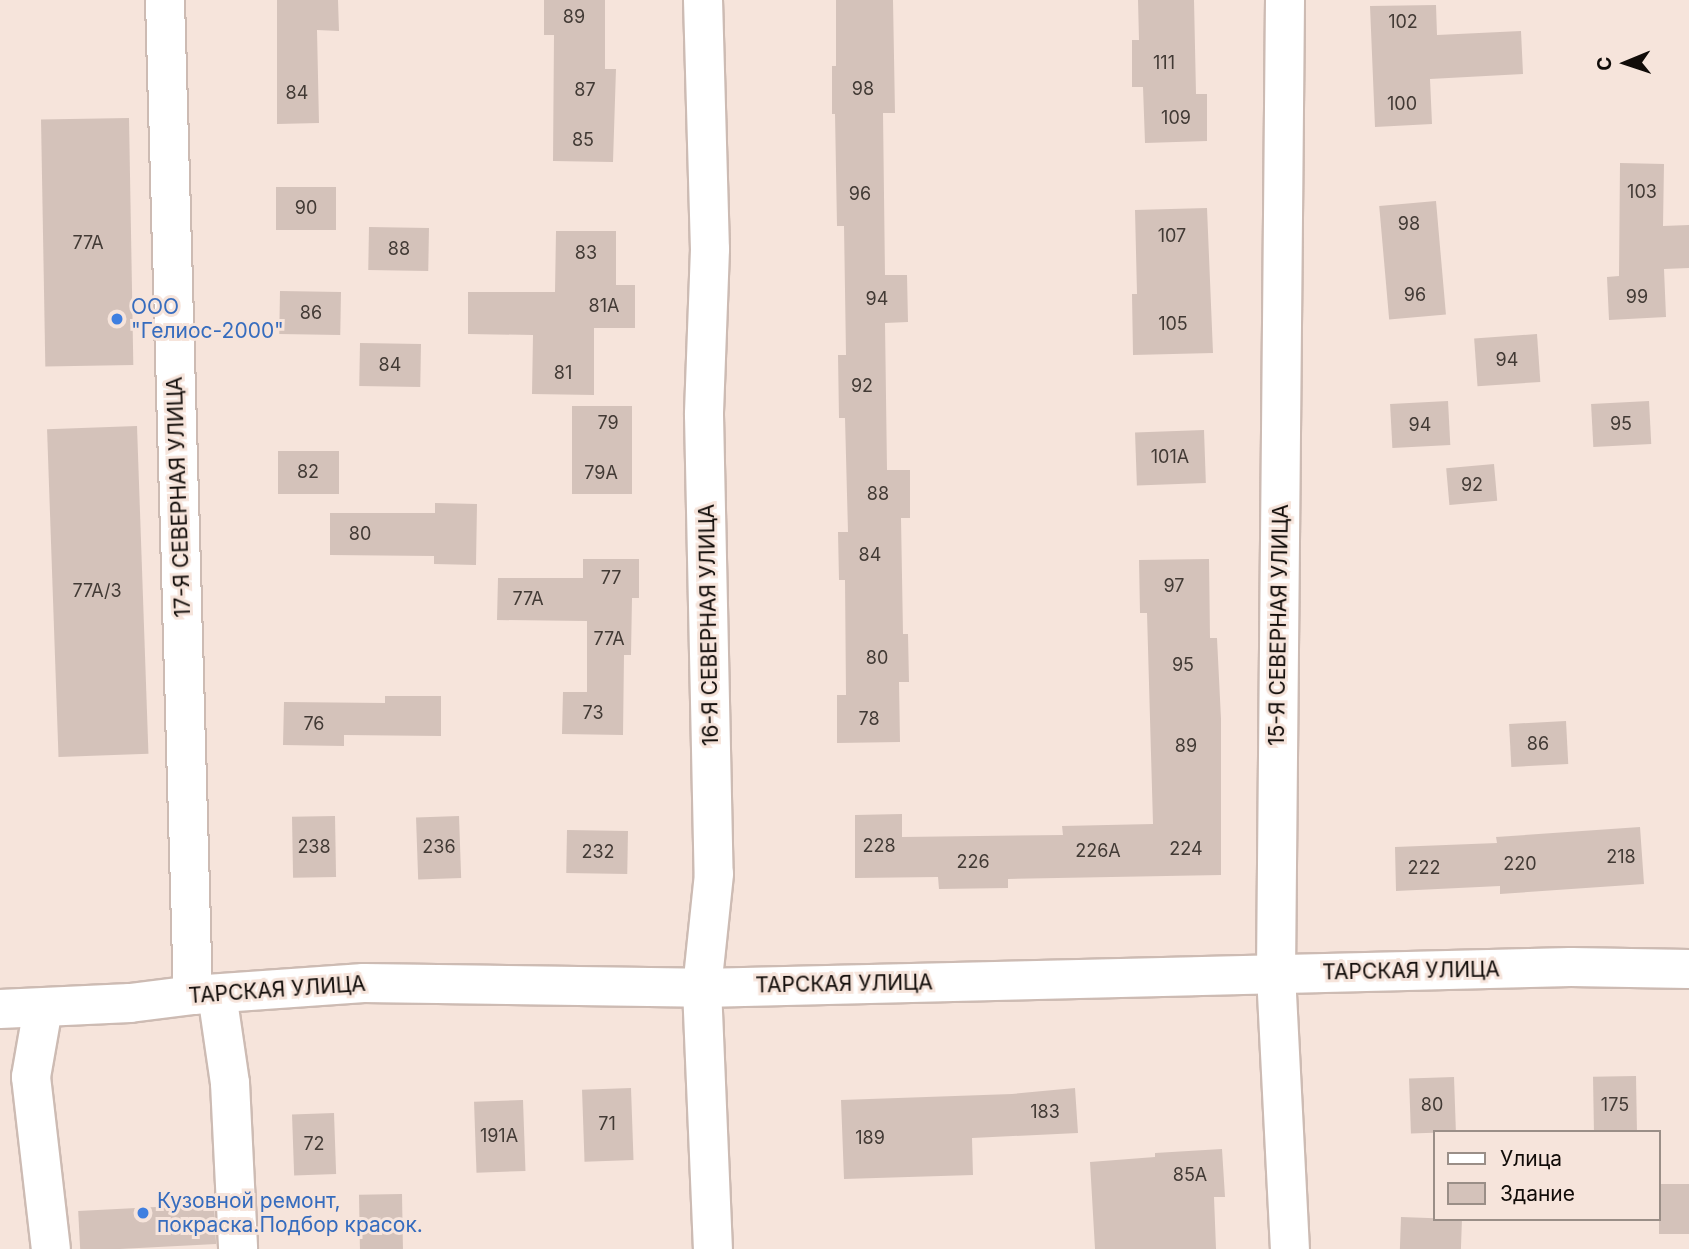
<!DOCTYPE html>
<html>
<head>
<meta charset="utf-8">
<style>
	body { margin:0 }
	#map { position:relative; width:1689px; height:1249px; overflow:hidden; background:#f6e4db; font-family:Inter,sans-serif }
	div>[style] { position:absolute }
	.building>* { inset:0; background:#d4c2ba; transform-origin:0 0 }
	.roads { filter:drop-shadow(2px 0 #cdbbb3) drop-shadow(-2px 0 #cdbbb3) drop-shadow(0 2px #cdbbb3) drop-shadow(0 -2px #cdbbb3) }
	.minor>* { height:38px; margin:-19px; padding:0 19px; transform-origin:19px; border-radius:19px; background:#fff }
	.dots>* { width:19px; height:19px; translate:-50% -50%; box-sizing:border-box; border:4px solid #f6e4db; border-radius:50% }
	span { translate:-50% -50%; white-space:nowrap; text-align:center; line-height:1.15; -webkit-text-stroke:6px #f6e4db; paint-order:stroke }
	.number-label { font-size:18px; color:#423a35 }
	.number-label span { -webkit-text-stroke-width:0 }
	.shop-label { font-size:21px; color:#366cbe }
	.left { translate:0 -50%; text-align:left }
	.street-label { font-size:21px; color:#110c09 }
	.legend { position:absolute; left:1433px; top:1130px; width:228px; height:91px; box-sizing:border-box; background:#f6e4db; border:2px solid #9a8e87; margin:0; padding:9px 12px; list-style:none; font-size:21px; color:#110c09 }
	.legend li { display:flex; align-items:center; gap:14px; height:35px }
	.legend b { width:35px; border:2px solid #9a8e87 }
	.north { position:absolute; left:1591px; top:28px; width:70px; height:70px; -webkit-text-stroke:5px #f6e4db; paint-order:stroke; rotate:268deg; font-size:19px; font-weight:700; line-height:28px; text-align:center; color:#110c09 }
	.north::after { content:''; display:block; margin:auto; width:24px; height:32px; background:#110c09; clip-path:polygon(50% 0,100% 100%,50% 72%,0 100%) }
</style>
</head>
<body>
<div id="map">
	<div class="building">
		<div style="clip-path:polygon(277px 0,338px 0,339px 31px,317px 30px,319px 123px,277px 124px)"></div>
		<div style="clip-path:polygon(544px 0,605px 0,605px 69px,616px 69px,613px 162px,553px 161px,554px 35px,544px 35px)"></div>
		<div style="clip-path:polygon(836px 0,893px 0,895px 113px,883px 113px,885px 275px,907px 275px,908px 322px,885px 323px,887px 470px,910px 470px,910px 518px,901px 518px,903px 634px,908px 634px,909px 682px,899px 682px,900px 742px,837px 743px,837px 695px,846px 695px,845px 580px,839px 580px,838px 532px,848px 532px,845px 418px,839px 418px,838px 355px,846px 355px,844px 226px,837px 226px,835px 114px,832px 114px,832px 66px,836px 66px)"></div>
		<div style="clip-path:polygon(1138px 0,1194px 0,1196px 94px,1207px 94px,1207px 141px,1145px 143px,1143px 87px,1132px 87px,1132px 40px,1139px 40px)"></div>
		<div style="clip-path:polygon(1436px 5px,1437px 35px,1521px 31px,1523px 74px,1430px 79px,1432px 124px,1375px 127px,1370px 6px)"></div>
		<div style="left:129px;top:118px;width:247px;height:88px;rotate:89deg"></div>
		<div style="clip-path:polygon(1620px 163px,1664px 164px,1663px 226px,1689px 225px,1689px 268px,1664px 269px,1666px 317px,1609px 320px,1607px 277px,1619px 276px)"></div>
		<div style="left:276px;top:187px;width:60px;height:43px"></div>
		<div style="left:1436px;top:201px;width:114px;height:57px;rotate:85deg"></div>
		<div style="clip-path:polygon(1207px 208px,1213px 353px,1133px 355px,1132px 294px,1137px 294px,1135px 210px)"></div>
		<div style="left:369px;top:227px;width:60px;height:43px;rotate:1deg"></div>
		<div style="clip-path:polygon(556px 231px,616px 231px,616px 285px,635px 285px,635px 328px,594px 328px,594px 395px,532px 394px,533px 335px,468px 334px,468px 292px,555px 292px)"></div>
		<div style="left:280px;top:291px;width:61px;height:43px;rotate:1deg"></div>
		<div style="left:1537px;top:334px;width:48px;height:63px;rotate:86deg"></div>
		<div style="left:360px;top:343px;width:61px;height:43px;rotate:1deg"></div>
		<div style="left:1448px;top:401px;width:44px;height:58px;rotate:87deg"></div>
		<div style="left:1649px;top:401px;width:43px;height:58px;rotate:87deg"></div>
		<div style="left:572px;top:406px;width:60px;height:88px"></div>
		<div style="left:137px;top:426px;width:328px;height:90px;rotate:88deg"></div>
		<div style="left:1204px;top:430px;width:53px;height:69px;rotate:88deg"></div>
		<div style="left:278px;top:451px;width:61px;height:43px"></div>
		<div style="left:1494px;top:464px;width:37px;height:48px;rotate:85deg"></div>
		<div style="clip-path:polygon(435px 503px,477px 504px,476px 565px,434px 564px,434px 556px,330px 555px,330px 513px,435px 513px)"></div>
		<div style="clip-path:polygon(583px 559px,639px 559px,639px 598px,632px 598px,631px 655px,624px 655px,623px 735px,562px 734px,563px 692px,587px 692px,587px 621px,497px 620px,498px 578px,583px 578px)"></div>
		<div style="clip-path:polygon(1209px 559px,1210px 638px,1217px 638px,1221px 719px,1221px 875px,1008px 879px,1008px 888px,939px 889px,938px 877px,855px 878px,855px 815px,902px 814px,902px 837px,1063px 835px,1062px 826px,1153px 824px,1147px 613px,1140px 613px,1139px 560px)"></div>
		<div style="clip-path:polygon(385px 696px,441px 696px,441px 736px,344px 735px,344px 746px,283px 745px,284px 702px,385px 703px)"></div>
		<div style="left:1566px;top:721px;width:43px;height:57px;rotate:87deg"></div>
		<div style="left:335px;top:816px;width:61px;height:43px;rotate:89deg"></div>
		<div style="left:459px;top:816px;width:62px;height:43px;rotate:88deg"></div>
		<div style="clip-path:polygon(1640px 827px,1644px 884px,1500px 894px,1500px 886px,1396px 891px,1395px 847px,1497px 843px,1496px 837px)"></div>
		<div style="left:567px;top:830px;width:61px;height:43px;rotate:1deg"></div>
		<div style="left:1636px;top:1076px;width:56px;height:43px;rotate:89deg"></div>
		<div style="left:1454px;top:1077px;width:55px;height:45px;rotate:88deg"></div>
		<div style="left:631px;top:1088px;width:72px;height:49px;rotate:88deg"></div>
		<div style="clip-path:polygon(1075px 1088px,1078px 1133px,972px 1138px,973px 1175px,844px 1179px,841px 1100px,1012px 1094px)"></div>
		<div style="left:523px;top:1100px;width:71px;height:49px;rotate:88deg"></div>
		<div style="left:334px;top:1113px;width:61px;height:42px;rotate:88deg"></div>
		<div style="clip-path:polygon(1222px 1149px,1225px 1197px,1214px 1197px,1216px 1249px,1095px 1249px,1090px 1162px,1155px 1157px,1155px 1153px)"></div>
		<div style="left:1659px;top:1184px;width:30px;height:50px"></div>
		<div style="left:402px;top:1194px;width:55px;height:43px;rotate:89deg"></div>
		<div style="left:214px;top:1204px;width:40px;height:136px;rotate:87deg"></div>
		<div style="left:1401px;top:1217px;width:61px;height:32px;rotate:2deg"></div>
	</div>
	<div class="roads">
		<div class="minor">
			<div style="left:165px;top:0;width:995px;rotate:88.39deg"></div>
			<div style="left:703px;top:0;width:249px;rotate:88.4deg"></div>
			<div style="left:710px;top:249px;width:166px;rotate:92.1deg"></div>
			<div style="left:704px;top:415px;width:459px;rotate:88.8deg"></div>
			<div style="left:714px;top:874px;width:115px;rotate:96deg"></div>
			<div style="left:702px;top:988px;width:261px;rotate:87.6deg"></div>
			<div style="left:1285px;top:0;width:974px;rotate:90.53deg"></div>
			<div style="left:1276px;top:974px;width:275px;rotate:87.1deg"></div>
			<div style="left:217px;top:994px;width:90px;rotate:81.7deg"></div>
			<div style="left:230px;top:1083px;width:166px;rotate:87.2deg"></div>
			<div style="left:43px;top:1008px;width:70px;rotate:99.9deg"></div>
			<div style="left:31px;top:1077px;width:173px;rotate:83.4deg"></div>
			<div style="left:0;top:1009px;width:130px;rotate:-2.6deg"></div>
			<div style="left:130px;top:1003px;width:64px;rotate:-7.2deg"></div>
			<div style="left:193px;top:995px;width:171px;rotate:-4deg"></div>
			<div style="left:364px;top:983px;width:338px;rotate:0.8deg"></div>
			<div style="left:702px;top:988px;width:869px;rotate:-1.38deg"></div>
			<div style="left:1571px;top:967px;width:118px;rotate:1deg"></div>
		</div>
	</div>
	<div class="dots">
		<div style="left:117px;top:319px;background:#3f7fe0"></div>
		<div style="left:143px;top:1213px;background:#3f7fe0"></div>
	</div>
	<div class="number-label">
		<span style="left:574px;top:17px">89</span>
		<span style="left:1403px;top:22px">102</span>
		<span style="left:1164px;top:63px">111</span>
		<span style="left:863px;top:89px">98</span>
		<span style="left:585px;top:90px">87</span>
		<span style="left:297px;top:93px">84</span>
		<span style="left:1402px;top:104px">100</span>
		<span style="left:1176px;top:118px">109</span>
		<span style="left:583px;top:140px">85</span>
		<span style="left:1642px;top:192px">103</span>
		<span style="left:860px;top:194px">96</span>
		<span style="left:306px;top:208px">90</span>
		<span style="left:1409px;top:224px">98</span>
		<span style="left:1172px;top:236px">107</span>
		<span style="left:88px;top:243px">77А</span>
		<span style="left:399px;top:249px">88</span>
		<span style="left:586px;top:253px">83</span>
		<span style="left:1415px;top:295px">96</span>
		<span style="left:1637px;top:297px">99</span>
		<span style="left:877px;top:299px">94</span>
		<span style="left:604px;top:306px">81А</span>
		<span style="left:311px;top:313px">86</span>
		<span style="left:1173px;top:324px">105</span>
		<span style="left:1507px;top:360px">94</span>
		<span style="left:390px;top:365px">84</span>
		<span style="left:563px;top:373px">81</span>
		<span style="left:862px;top:386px">92</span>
		<span style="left:608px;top:423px">79</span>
		<span style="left:1621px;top:424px">95</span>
		<span style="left:1420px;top:425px">94</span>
		<span style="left:1170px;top:457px">101А</span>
		<span style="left:308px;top:472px">82</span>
		<span style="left:601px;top:473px">79А</span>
		<span style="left:1472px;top:485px">92</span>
		<span style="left:878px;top:494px">88</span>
		<span style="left:360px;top:534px">80</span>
		<span style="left:870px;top:555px">84</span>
		<span style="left:611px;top:578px">77</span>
		<span style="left:1174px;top:586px">97</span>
		<span style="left:97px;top:591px">77А/3</span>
		<span style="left:528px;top:599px">77А</span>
		<span style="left:609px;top:639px">77A</span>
		<span style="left:877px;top:658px">80</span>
		<span style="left:1183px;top:665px">95</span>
		<span style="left:593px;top:713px">73</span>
		<span style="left:869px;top:719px">78</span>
		<span style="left:314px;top:724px">76</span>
		<span style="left:1538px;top:744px">86</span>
		<span style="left:1186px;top:746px">89</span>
		<span style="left:879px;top:846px">228</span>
		<span style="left:314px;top:847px">238</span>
		<span style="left:439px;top:847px">236</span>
		<span style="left:1186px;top:849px">224</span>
		<span style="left:1098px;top:851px">226А</span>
		<span style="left:598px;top:852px">232</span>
		<span style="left:1621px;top:857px">218</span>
		<span style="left:973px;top:862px">226</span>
		<span style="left:1520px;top:864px">220</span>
		<span style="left:1424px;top:868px">222</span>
		<span style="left:1432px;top:1105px">80</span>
		<span style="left:1615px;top:1105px">175</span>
		<span style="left:1045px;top:1112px">183</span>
		<span style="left:607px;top:1124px">71</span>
		<span style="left:499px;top:1136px">191А</span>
		<span style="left:870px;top:1138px">189</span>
		<span style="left:314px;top:1144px">72</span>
		<span style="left:1190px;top:1175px">85А</span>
	</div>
	<div class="shop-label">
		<span class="left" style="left:131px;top:319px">ООО<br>"Гелиос-2000"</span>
		<span class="left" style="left:157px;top:1213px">Кузовной ремонт,<br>покраска.Подбор красок.</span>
	</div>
	<div class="street-label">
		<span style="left:179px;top:497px;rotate:-92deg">17-Я СЕВЕРНАЯ УЛИЦА</span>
		<span style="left:709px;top:625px;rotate:-91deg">16-Я СЕВЕРНАЯ УЛИЦА</span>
		<span style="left:1279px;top:625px;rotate:-89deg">15-Я СЕВЕРНАЯ УЛИЦА</span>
		<span style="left:1411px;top:971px;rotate:-1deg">ТАРСКАЯ УЛИЦА</span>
		<span style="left:844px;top:984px;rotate:-1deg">ТАРСКАЯ УЛИЦА</span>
		<span style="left:277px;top:990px;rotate:-4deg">ТАРСКАЯ УЛИЦА</span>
	</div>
	<ul class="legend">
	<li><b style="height:9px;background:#fff"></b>Улица</li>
	<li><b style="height:19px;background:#d4c2ba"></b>Здание</li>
	</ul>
	<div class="north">С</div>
</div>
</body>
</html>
